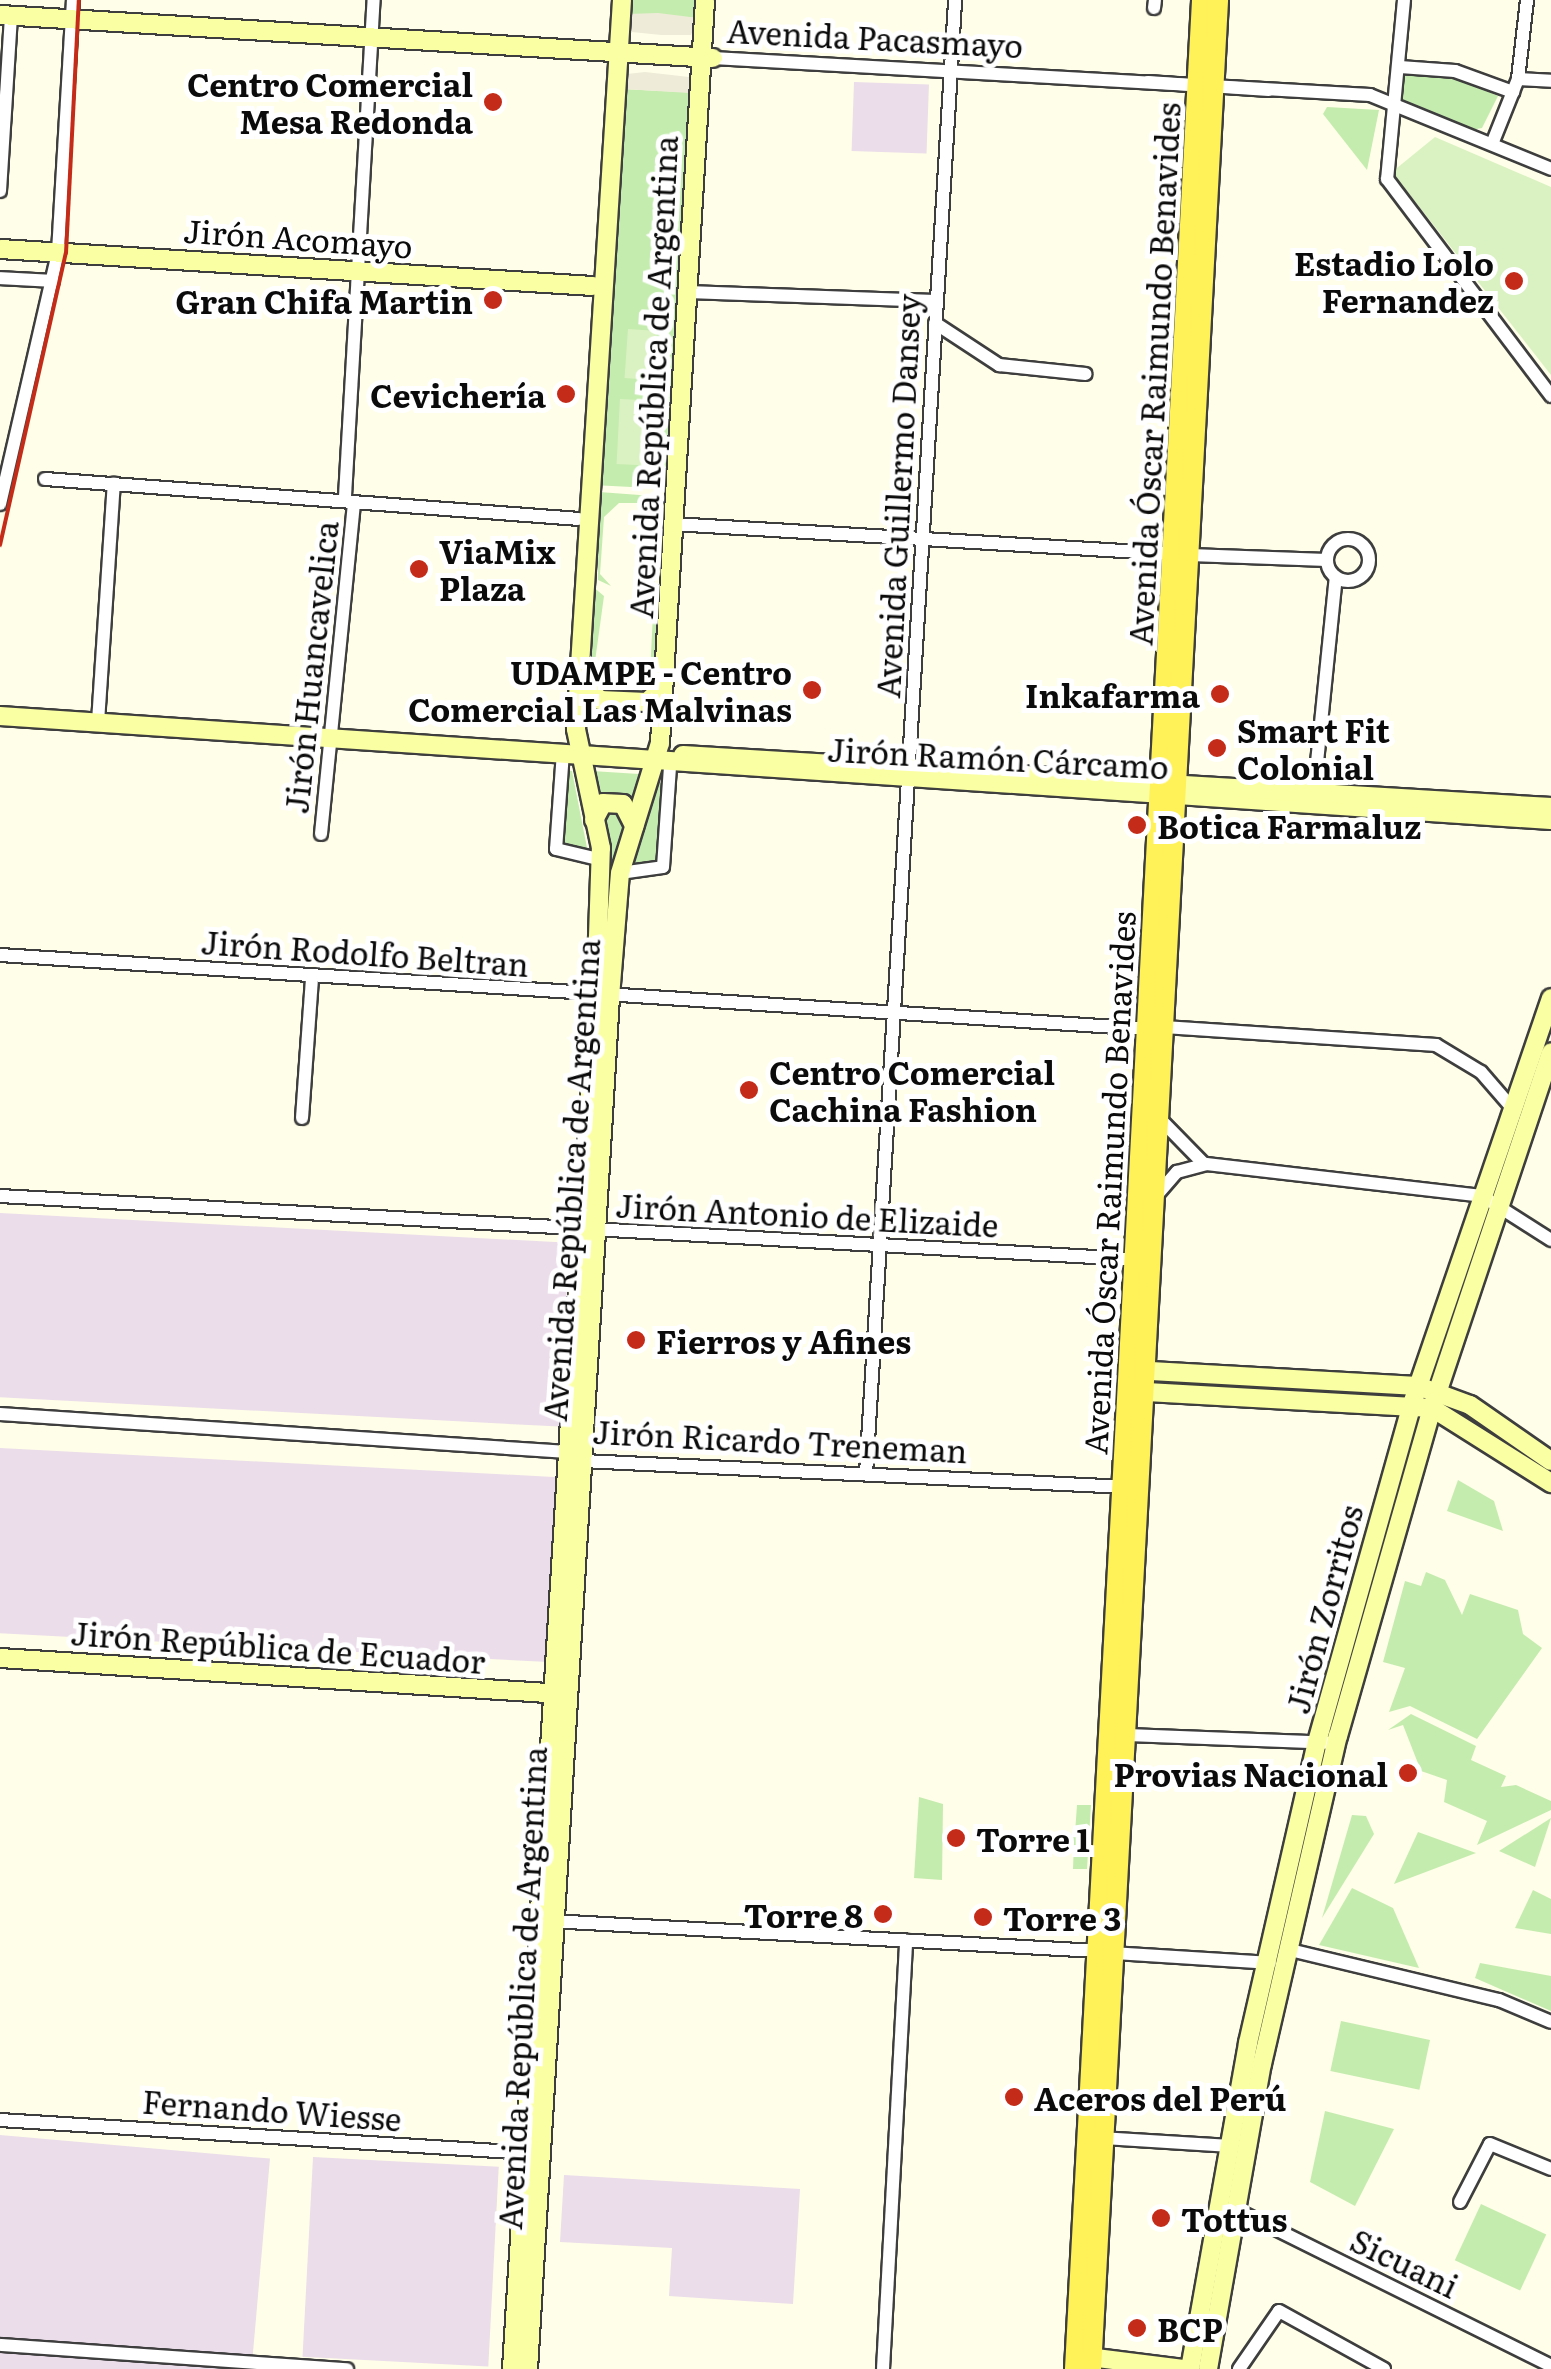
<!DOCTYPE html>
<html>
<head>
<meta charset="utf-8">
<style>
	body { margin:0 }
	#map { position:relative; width:1551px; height:2369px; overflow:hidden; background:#fffee8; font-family:Literata,serif }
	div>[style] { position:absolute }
	.industrial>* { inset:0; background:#ebddea; transform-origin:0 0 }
	.green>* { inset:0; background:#c5ecaf; transform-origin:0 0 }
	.pitch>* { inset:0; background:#daf2c2; transform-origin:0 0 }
	.plaza>* { inset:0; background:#eeecd8 }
	.roads { filter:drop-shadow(2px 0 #3e3e3e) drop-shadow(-2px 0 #3e3e3e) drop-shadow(0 2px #3e3e3e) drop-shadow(0 -2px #3e3e3e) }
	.street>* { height:12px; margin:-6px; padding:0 6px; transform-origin:6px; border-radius:6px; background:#fff }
	.street>.ring { margin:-6px; padding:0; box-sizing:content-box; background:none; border:12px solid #fff; border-radius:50% }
	.secondary>* { height:18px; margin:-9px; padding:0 9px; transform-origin:9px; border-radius:9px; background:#fbffa3 }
	.primary>* { height:20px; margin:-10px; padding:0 10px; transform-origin:10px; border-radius:10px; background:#fff158 }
	.rail>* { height:4px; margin:-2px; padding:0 2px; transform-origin:2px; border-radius:2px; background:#c42c19 }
	.dots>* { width:28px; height:28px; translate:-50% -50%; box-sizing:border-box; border:5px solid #fff; border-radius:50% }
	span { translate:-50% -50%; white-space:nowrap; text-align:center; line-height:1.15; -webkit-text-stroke:10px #fff; paint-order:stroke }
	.street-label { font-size:32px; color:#0b0b0b }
	.poi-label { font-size:32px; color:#0b0b0b; font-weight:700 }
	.right { translate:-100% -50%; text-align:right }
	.left { translate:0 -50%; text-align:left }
</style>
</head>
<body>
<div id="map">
	<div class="industrial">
		<div style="left:854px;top:82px;width:75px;height:69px;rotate:2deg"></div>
		<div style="left:0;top:1213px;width:570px;height:184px;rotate:3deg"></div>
		<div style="left:0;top:1448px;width:559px;height:185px;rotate:3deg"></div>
		<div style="left:0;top:2135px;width:271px;height:203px;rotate:5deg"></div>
		<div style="left:313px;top:2157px;width:186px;height:200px;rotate:3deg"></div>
		<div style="clip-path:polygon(564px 2175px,800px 2189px,793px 2304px,669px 2296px,672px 2248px,560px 2242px)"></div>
		<div style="clip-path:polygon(0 2351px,250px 2369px,0 2369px)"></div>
	</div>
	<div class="green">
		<div style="clip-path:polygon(629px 0,699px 0,698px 18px,628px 14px)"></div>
		<div style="clip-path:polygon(1399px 71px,1447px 73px,1498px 96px,1482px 128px,1471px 130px,1402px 100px)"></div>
		<div style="left:623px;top:89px;width:68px;height:397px;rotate:3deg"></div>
		<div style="clip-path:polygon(1327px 107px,1379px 110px,1367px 170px,1323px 114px)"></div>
		<div style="clip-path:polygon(599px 492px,667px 497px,665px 545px,653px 588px,645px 590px,657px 573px,659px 522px,647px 503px,619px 503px,604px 517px,600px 574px,611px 586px,598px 580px)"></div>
		<div style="clip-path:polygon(592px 586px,604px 596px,593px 676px,603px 677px,602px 689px,631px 691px,631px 681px,650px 675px,653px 613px,644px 610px,657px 589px,662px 594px,657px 682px,643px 694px,599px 691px,588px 685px)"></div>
		<div style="clip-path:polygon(564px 770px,572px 771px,588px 853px,560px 844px)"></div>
		<div style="clip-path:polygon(592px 771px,639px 774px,611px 871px,609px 867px)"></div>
		<div style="clip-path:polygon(663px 781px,663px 862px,634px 865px,657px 785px)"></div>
		<div style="clip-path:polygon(1458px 1480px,1494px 1501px,1503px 1531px,1447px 1511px)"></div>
		<div style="clip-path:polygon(1426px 1572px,1445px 1580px,1462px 1615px,1470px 1594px,1518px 1610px,1523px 1634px,1542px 1648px,1477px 1739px,1410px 1706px,1389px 1712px,1405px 1668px,1383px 1662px,1405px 1581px,1421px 1586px)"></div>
		<div style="clip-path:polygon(1411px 1714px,1476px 1746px,1471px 1760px,1506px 1776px,1501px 1787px,1516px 1785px,1551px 1801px,1551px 1810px,1477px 1845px,1487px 1821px,1444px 1802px,1447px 1780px,1421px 1771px,1403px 1725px,1388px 1730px)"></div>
		<div style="clip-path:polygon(919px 1797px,943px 1804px,942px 1880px,914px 1878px)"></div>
		<div style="clip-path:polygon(1077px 1805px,1091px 1805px,1087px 1869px,1073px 1869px,1074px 1841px,1055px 1840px,1075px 1833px)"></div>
		<div style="clip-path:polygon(1352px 1815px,1366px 1816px,1374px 1834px,1322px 1918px)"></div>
		<div style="clip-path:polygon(1551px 1818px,1535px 1867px,1499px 1851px)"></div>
		<div style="clip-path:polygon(1418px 1832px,1476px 1853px,1394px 1884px)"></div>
		<div style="clip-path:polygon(1352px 1888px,1393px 1908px,1419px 1968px,1319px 1945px)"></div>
		<div style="clip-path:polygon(1533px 1890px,1551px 1899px,1551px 1934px,1515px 1928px)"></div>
		<div style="clip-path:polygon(1480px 1963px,1551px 1976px,1551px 2011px,1475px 1978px)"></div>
		<div style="left:1341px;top:2021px;width:91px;height:51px;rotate:12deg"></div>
		<div style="clip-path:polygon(1325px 2111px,1394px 2129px,1355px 2206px,1310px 2182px)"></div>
		<div style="left:1481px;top:2204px;width:72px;height:62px;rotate:25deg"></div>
	</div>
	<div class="pitch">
		<div style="clip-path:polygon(1435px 137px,1551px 187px,1551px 375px,1392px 172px)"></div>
		<div style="left:628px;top:329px;width:29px;height:49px;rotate:4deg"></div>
		<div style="left:620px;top:399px;width:37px;height:65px;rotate:3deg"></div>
	</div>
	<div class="plaza">
		<div style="clip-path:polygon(628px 14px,658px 13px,698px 18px,691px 35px,661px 35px,632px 32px)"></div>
		<div style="clip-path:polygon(645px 72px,689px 77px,691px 93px,623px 89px,627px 74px)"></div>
	</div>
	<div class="roads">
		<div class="street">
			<div style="left:1404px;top:0;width:180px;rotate:95.4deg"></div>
			<div style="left:1387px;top:179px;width:272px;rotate:52.9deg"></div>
			<div style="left:1154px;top:8px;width:8px;rotate:-83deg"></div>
			<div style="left:713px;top:58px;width:658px;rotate:3.22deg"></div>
			<div style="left:1370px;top:95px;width:196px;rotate:22.2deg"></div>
			<div style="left:1400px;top:67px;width:55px;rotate:4.2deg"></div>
			<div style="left:1455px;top:71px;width:62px;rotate:19.9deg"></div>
			<div style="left:1518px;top:79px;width:33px;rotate:3deg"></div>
			<div style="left:1148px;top:82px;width:121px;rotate:3.8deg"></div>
			<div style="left:1492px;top:144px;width:70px;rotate:-68.2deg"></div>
			<div style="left:1518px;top:79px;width:80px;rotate:-83.5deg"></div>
			<div style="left:0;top:191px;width:176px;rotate:-86.4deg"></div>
			<div style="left:0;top:278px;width:53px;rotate:3.2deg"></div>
			<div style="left:687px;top:292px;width:249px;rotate:2.1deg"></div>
			<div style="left:935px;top:323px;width:77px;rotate:33.3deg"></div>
			<div style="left:999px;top:365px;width:87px;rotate:5.9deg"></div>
			<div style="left:45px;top:479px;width:535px;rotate:4.28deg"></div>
			<div style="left:345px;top:496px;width:497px;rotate:-86.7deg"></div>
			<div style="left:0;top:504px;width:259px;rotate:-77deg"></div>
			<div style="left:58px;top:252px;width:252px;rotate:-86.6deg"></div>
			<div style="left:673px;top:524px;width:501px;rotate:3.43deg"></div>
			<div class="ring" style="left:1327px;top:539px;width:30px;height:30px"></div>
			<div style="left:1190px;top:555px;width:137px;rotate:2.1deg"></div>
			<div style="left:98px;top:722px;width:239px;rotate:-86.2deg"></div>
			<div style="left:563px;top:752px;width:97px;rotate:94.1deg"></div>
			<div style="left:556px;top:849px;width:47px;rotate:13.4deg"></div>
			<div style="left:1314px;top:792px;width:216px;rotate:-84.2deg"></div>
			<div style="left:321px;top:834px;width:331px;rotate:-84.3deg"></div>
			<div style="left:620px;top:873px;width:43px;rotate:-7.9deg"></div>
			<div style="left:663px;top:867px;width:101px;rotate:-86deg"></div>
			<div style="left:0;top:955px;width:1148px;rotate:3.69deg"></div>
			<div style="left:1164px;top:1027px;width:273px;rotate:3.8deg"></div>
			<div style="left:1436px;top:1045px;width:52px;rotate:31deg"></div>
			<div style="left:1481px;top:1072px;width:49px;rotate:49.1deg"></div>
			<div style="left:302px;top:1118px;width:141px;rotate:-85.9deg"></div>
			<div style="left:1159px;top:1118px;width:63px;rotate:45.6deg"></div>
			<div style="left:0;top:1196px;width:1134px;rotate:3.19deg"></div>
			<div style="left:1156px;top:1196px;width:32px;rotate:-49deg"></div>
			<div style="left:1177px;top:1172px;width:30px;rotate:-15deg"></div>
			<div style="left:1206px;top:1164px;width:278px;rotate:6.6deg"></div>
			<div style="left:1482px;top:1196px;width:82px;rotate:32.5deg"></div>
			<div style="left:0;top:1414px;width:569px;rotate:3.83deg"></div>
			<div style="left:568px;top:1452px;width:17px;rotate:31deg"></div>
			<div style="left:583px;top:1461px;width:544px;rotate:2.74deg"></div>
			<div style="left:866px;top:1474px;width:1477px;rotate:-86.54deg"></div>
			<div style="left:1127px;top:1735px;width:209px;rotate:2.2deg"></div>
			<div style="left:550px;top:1921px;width:547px;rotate:3.14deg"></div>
			<div style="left:1286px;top:1949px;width:219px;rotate:13.5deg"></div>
			<div style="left:1499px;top:2000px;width:56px;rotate:22.9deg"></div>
			<div style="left:1113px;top:1953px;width:157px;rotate:3.6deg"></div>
			<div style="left:0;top:2120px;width:530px;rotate:3.57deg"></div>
			<div style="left:1102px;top:2138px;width:127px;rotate:3.6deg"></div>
			<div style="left:1460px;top:2202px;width:65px;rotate:-62.7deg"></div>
			<div style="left:1490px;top:2144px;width:66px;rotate:22.3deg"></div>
			<div style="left:1235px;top:2209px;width:353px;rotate:26.4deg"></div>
			<div style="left:0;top:2345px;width:348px;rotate:4deg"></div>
			<div style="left:883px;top:2369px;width:429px;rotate:-86.9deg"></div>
			<div style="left:1239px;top:2369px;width:70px;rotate:-55.4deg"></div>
			<div style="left:1279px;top:2311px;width:120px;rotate:28.9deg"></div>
		</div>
		<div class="secondary">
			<div style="left:0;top:15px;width:714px;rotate:3.45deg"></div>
			<div style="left:0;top:249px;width:594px;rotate:3.57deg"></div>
			<div style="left:579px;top:679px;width:30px;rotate:45deg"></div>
			<div style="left:600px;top:700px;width:47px;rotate:2.4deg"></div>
			<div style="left:647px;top:702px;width:22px;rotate:-43deg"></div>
			<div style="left:0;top:716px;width:1554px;rotate:3.84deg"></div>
			<div style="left:683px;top:755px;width:870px;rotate:3.43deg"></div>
			<div style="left:594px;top:820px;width:19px;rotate:-62deg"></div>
			<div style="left:603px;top:803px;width:20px;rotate:3deg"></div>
			<div style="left:623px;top:804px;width:25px;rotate:63deg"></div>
			<div style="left:1133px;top:1370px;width:285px;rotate:3.2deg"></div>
			<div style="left:1418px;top:1386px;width:55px;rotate:20.1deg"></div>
			<div style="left:1470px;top:1405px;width:98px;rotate:34.7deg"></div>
			<div style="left:1129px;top:1391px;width:303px;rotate:3.2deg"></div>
			<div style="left:1432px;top:1408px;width:141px;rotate:32.2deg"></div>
			<div style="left:0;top:1658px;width:564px;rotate:3.66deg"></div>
			<div style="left:1081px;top:2356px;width:104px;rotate:7.2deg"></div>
			<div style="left:512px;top:2369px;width:1376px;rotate:-86.5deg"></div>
			<div style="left:596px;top:996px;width:148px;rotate:-88.1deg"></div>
			<div style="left:601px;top:848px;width:122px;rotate:-101.9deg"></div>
			<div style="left:576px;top:729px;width:730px;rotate:-86.39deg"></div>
			<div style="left:528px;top:2369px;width:1374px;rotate:-86.58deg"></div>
			<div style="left:610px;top:997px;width:124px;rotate:-85.4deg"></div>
			<div style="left:620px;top:873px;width:136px;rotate:-72.9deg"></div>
			<div style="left:660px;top:743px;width:744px;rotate:-86.53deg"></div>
			<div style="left:1190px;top:2369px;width:331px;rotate:-79.9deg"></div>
			<div style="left:1248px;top:2043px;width:309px;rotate:-77.1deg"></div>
			<div style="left:1317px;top:1742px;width:351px;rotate:-74.3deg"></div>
			<div style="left:1412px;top:1404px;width:429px;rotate:-71.1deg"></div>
			<div style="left:1208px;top:2369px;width:310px;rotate:-80deg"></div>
			<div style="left:1262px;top:2064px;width:337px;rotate:-77deg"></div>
			<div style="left:1338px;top:1736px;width:341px;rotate:-74deg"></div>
			<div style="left:1432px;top:1408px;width:375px;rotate:-71.5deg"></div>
		</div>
		<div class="primary">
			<div style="left:1075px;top:2369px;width:2372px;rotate:-86.93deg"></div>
			<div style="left:1091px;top:2369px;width:2372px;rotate:-86.93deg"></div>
		</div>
	</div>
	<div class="rail">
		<div style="left:0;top:545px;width:299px;rotate:-77.3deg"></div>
		<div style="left:66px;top:253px;width:253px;rotate:-87.1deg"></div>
	</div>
	<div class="dots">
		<div style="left:493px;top:102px;background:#c42c19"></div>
		<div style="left:1514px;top:281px;background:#c42c19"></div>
		<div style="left:493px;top:300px;background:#c42c19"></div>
		<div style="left:566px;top:394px;background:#c42c19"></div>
		<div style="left:419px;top:569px;background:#c42c19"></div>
		<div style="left:812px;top:690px;background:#c42c19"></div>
		<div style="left:1220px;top:694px;background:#c42c19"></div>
		<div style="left:1217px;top:748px;background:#c42c19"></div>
		<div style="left:1137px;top:825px;background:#c42c19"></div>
		<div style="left:749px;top:1090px;background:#c42c19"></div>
		<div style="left:636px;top:1340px;background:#c42c19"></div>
		<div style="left:1408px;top:1773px;background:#c42c19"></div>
		<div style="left:956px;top:1838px;background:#c42c19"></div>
		<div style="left:883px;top:1914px;background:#c42c19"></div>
		<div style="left:983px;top:1917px;background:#c42c19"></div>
		<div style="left:1014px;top:2097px;background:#c42c19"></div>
		<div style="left:1161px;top:2218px;background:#c42c19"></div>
		<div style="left:1137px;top:2328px;background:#c42c19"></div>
	</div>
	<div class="street-label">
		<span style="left:875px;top:37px;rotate:3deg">Avenida Pacasmayo</span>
		<span style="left:298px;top:237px;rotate:4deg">Jirón Acomayo</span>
		<span style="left:1153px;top:374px;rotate:-87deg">Avenida Óscar Raimundo Benavides</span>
		<span style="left:652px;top:377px;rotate:-87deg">Avenida República de Argentina</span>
		<span style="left:897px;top:496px;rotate:-87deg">Avenida Guillermo Dansey</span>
		<span style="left:310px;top:667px;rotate:-84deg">Jirón Huancavelica</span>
		<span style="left:998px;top:757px;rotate:3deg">Jirón Ramón Cárcamo</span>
		<span style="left:365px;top:952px;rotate:4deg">Jirón Rodolfo Beltran</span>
		<span style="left:570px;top:1180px;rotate:-86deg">Avenida República de Argentina</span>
		<span style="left:1108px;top:1183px;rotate:-87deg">Avenida Óscar Raimundo Benavides</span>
		<span style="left:807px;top:1214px;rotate:3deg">Jirón Antonio de Elizaide</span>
		<span style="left:780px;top:1440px;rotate:3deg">Jirón Ricardo Treneman</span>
		<span style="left:1323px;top:1609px;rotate:-75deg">Jirón Zorritos</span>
		<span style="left:278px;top:1646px;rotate:4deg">Jirón República de Ecuador</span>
		<span style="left:521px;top:1988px;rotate:-87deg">Avenida República de Argentina</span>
		<span style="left:272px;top:2109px;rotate:4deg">Fernando Wiesse</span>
		<span style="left:1405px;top:2262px;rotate:26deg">Sicuani</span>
	</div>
	<div class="poi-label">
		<span class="right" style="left:473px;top:102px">Centro Comercial<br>Mesa Redonda</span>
		<span class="right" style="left:1494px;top:281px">Estadio Lolo<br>Fernandez</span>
		<span class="right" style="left:473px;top:300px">Gran Chifa Martin</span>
		<span class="right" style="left:546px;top:394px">Cevichería</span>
		<span class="left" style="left:439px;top:569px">ViaMix<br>Plaza</span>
		<span class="right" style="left:792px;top:690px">UDAMPE - Centro<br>Comercial Las Malvinas</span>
		<span class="right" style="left:1200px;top:694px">Inkafarma</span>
		<span class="left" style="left:1237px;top:748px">Smart Fit<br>Colonial</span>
		<span class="left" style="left:1157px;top:825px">Botica Farmaluz</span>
		<span class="left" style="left:769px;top:1090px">Centro Comercial<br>Cachina Fashion</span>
		<span class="left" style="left:656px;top:1340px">Fierros y Afines</span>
		<span class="right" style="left:1388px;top:1773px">Provias Nacional</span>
		<span class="left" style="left:976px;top:1838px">Torre 1</span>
		<span class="right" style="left:863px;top:1914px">Torre 8</span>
		<span class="left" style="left:1003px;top:1917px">Torre 3</span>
		<span class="left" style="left:1034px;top:2097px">Aceros del Perú</span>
		<span class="left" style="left:1181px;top:2218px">Tottus</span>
		<span class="left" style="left:1157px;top:2328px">BCP</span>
	</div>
</div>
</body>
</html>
